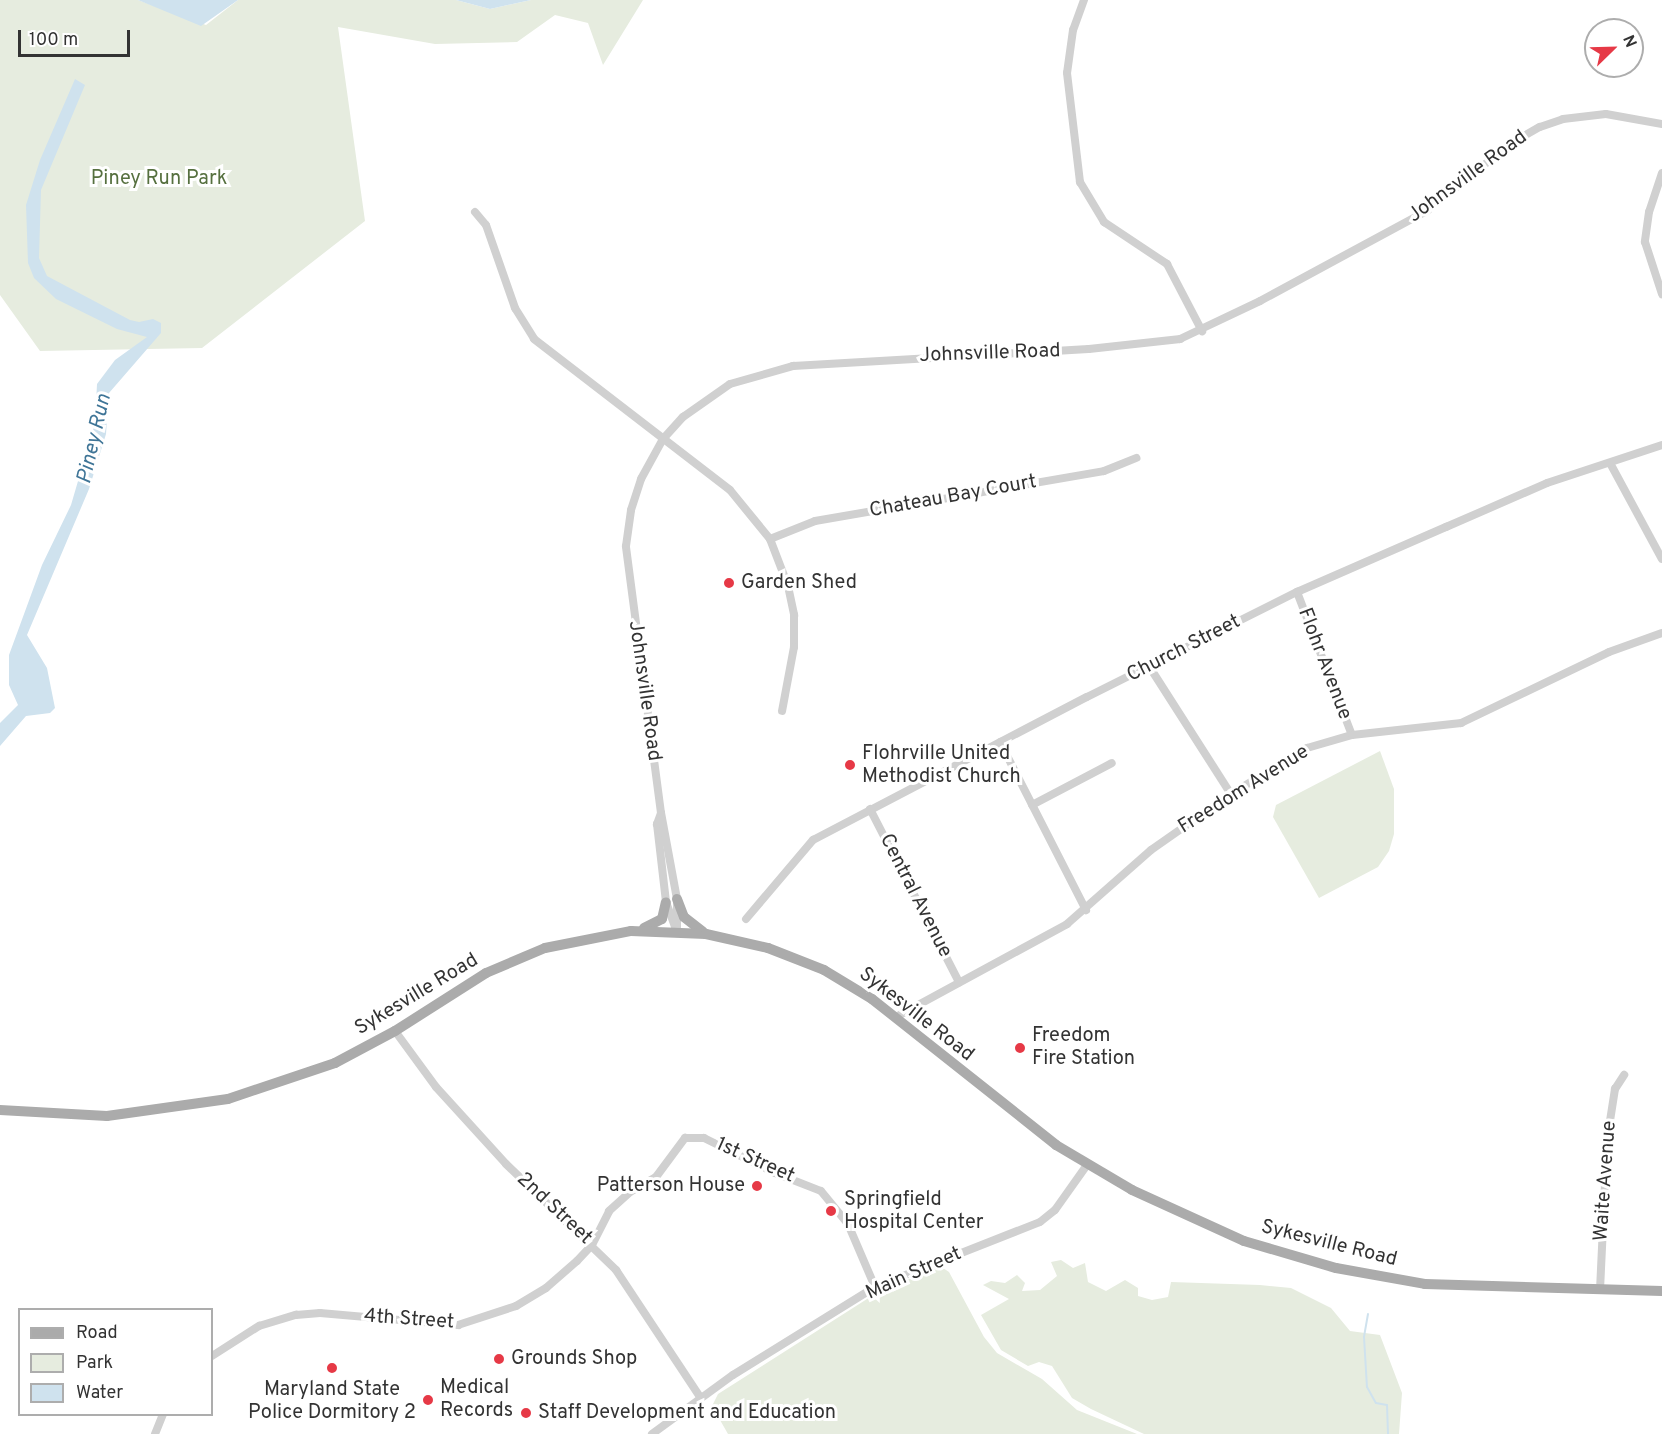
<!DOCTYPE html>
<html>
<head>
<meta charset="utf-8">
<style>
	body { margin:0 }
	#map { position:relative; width:1662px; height:1434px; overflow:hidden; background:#fff; font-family:Overpass,sans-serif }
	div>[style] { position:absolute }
	.green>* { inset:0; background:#e6ecdf }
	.water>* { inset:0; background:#cfe2ee }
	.stream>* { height:2px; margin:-1px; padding:0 1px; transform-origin:1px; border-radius:1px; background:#cfe2ee }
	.minor>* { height:8px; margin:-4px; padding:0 4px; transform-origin:4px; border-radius:4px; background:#d0d0d0 }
	.major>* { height:10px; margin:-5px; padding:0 5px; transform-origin:5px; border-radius:5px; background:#ababab }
	.dots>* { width:16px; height:16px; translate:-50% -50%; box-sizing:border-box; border:3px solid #fff; border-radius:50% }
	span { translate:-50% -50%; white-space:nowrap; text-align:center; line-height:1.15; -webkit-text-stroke:6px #fff; paint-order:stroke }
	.street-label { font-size:20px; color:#333 }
	.park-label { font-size:20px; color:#56703f }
	.poi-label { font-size:20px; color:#333 }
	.left { translate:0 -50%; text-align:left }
	.right { translate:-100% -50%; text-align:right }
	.water-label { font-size:21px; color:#3f7597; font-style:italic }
	.legend { position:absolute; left:18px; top:1308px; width:195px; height:108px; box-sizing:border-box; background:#fff; border:2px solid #adadad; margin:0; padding:8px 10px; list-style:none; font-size:18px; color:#333 }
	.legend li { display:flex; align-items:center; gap:12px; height:30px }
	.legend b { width:30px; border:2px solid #adadad }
	.north { position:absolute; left:1584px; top:18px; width:60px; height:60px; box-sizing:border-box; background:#fff; border:2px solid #adadad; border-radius:50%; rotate:67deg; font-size:16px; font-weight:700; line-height:24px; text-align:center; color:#333 }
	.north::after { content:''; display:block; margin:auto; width:21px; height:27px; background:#e63946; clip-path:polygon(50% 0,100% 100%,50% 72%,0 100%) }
	.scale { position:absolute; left:18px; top:30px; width:112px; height:27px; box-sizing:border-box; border:3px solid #333; border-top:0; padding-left:8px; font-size:18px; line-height:21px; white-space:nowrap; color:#333; -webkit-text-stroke:4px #fff; paint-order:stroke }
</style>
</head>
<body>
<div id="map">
	<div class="green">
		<div style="clip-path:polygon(0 0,138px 0,206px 25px,238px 0,456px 0,490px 9px,531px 0,643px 0,603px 65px,588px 23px,555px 15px,517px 42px,435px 44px,338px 27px,365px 221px,202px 348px,40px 351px,0 295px)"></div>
		<div style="clip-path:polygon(1380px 751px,1394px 789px,1394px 834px,1389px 851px,1378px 867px,1319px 898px,1273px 817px,1276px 805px)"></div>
		<div style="clip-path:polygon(1061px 1260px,1073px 1268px,1085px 1263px,1088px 1282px,1106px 1291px,1125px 1280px,1138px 1288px,1138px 1296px,1152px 1300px,1168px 1297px,1171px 1282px,1260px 1285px,1291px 1288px,1331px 1308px,1350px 1331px,1380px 1335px,1402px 1393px,1399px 1434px,1144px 1434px,1091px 1409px,1072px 1398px,1052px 1366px,1039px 1362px,1028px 1366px,1001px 1350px,981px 1315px,1009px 1299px,983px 1285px,991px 1281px,1005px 1283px,1017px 1275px,1025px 1283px,1022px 1291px,1040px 1290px,1057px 1276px,1051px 1262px)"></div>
		<div style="clip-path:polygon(940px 1266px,949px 1272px,984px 1337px,997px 1353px,1042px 1379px,1077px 1410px,1137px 1434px,728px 1434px,712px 1406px,718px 1394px,878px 1292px)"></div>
	</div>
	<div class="water">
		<div style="clip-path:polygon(138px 0,238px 0,201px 26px)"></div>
		<div style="clip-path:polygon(456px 0,531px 0,490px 9px)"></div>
		<div style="clip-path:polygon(75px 79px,85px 85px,41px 190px,39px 258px,47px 276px,130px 320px,139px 322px,153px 319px,161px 323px,161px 333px,109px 393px,106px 434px,89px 489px,27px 635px,47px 668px,55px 708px,50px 713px,26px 716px,0 746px,0 723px,18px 705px,9px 685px,9px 655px,42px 565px,71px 505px,95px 423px,97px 384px,115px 360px,147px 337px,117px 329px,56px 299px,34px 278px,28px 263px,26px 205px,40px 160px)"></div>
	</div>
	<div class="stream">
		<div style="left:1368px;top:1314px;width:23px;rotate:100deg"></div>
		<div style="left:1364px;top:1337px;width:50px;rotate:86.6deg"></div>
		<div style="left:1367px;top:1387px;width:18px;rotate:61deg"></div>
		<div style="left:1376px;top:1403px;width:11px;rotate:10deg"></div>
		<div style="left:1387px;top:1405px;width:29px;rotate:88deg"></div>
	</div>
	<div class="minor">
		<div style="left:1084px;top:0;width:32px;rotate:110deg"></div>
		<div style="left:1073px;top:30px;width:43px;rotate:97.9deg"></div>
		<div style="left:1067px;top:73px;width:110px;rotate:83.2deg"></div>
		<div style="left:1080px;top:182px;width:47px;rotate:59deg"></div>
		<div style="left:1104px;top:222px;width:76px;rotate:33.7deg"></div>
		<div style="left:1167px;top:264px;width:76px;rotate:62.4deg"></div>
		<div style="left:1662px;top:173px;width:41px;rotate:108.4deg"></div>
		<div style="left:1649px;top:212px;width:30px;rotate:98deg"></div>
		<div style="left:1645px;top:242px;width:55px;rotate:71.9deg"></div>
		<div style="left:475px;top:212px;width:17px;rotate:50deg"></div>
		<div style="left:486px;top:225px;width:88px;rotate:70.7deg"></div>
		<div style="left:515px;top:308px;width:36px;rotate:58deg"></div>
		<div style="left:534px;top:339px;width:247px;rotate:37.6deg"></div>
		<div style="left:730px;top:490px;width:63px;rotate:50.8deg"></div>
		<div style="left:770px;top:539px;width:50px;rotate:69deg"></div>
		<div style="left:788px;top:586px;width:30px;rotate:78deg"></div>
		<div style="left:794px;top:615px;width:32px;rotate:90deg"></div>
		<div style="left:794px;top:647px;width:65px;rotate:100.6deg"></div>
		<div style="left:1610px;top:463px;width:109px;rotate:61.6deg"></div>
		<div style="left:770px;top:539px;width:48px;rotate:-21.8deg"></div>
		<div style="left:815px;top:521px;width:293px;rotate:-9.8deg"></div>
		<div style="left:1104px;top:471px;width:35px;rotate:-22deg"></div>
		<div style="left:1297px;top:592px;width:153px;rotate:69deg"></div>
		<div style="left:1149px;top:666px;width:152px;rotate:57.4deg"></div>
		<div style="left:1000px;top:742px;width:189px;rotate:62.9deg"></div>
		<div style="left:1032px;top:805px;width:90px;rotate:-27.7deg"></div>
		<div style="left:870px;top:809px;width:195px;rotate:62.8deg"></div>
		<div style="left:661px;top:813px;width:12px;rotate:110deg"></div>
		<div style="left:657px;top:824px;width:79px;rotate:83.4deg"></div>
		<div style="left:666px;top:902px;width:27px;rotate:70deg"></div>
		<div style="left:746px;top:919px;width:104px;rotate:-49.7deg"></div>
		<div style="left:813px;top:840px;width:309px;rotate:-27.6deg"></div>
		<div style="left:1087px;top:697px;width:235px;rotate:-26.6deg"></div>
		<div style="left:1297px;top:592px;width:163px;rotate:-23.6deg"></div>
		<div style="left:1446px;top:527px;width:110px;rotate:-23.5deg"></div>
		<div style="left:1547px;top:483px;width:121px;rotate:-18.3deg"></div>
		<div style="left:677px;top:931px;width:32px;rotate:-90deg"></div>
		<div style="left:677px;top:899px;width:87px;rotate:-100.5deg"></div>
		<div style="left:661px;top:813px;width:269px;rotate:-97.5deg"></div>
		<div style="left:626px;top:546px;width:36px;rotate:-82deg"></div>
		<div style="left:631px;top:510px;width:33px;rotate:-72deg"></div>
		<div style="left:641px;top:479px;width:46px;rotate:-61.2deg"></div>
		<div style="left:663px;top:439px;width:30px;rotate:-48deg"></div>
		<div style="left:683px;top:417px;width:57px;rotate:-35.1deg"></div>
		<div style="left:730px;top:384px;width:66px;rotate:-15.9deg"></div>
		<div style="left:793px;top:366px;width:296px;rotate:-3.3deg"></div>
		<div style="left:1089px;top:349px;width:92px;rotate:-6.3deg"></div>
		<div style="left:1180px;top:339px;width:89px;rotate:-25.4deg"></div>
		<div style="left:1260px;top:301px;width:191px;rotate:-28.4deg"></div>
		<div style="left:1428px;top:210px;width:105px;rotate:-38.8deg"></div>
		<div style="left:1510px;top:144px;width:34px;rotate:-30deg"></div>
		<div style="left:1540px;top:127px;width:24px;rotate:-19deg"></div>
		<div style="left:1563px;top:119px;width:43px;rotate:-6.6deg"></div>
		<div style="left:1606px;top:114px;width:57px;rotate:10.1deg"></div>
		<div style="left:896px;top:1017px;width:195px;rotate:-28.5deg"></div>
		<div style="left:1067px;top:924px;width:112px;rotate:-41.4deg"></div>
		<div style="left:1151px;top:850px;width:98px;rotate:-35deg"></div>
		<div style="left:1231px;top:794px;width:89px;rotate:-31.2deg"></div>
		<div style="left:1307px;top:748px;width:47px;rotate:-16.1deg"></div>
		<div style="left:1352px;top:735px;width:110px;rotate:-6.3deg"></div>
		<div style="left:1461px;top:723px;width:164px;rotate:-25.6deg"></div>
		<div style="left:1609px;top:652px;width:56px;rotate:-19.7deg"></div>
		<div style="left:395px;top:1031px;width:69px;rotate:53.8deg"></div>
		<div style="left:436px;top:1087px;width:104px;rotate:47.7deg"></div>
		<div style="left:506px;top:1164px;width:153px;rotate:43.9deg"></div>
		<div style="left:616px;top:1270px;width:152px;rotate:56.5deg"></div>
		<div style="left:1600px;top:1290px;width:150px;rotate:-87.3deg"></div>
		<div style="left:1607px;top:1140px;width:52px;rotate:-81.1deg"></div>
		<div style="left:1615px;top:1089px;width:17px;rotate:-57deg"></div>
		<div style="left:212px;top:1356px;width:56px;rotate:-32.6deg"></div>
		<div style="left:259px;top:1326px;width:39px;rotate:-17deg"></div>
		<div style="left:296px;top:1315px;width:24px;rotate:-5deg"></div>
		<div style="left:320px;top:1313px;width:139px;rotate:5deg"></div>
		<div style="left:458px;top:1325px;width:61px;rotate:-18.1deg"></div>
		<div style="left:516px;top:1306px;width:35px;rotate:-31deg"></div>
		<div style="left:546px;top:1288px;width:41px;rotate:-41.1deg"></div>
		<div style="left:577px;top:1261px;width:22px;rotate:-47deg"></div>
		<div style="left:592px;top:1245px;width:38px;rotate:-63deg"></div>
		<div style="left:609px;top:1211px;width:28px;rotate:-42deg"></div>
		<div style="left:630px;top:1192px;width:30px;rotate:-30deg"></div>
		<div style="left:656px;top:1177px;width:49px;rotate:-53.4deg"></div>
		<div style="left:685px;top:1138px;width:19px"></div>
		<div style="left:704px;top:1138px;width:79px;rotate:26.2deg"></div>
		<div style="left:775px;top:1173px;width:49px;rotate:21.4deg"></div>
		<div style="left:821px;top:1191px;width:43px;rotate:50.7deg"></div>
		<div style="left:848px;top:1224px;width:69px;rotate:66.8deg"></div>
		<div style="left:155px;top:1434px;width:22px;rotate:-68deg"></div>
		<div style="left:652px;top:1434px;width:100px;rotate:-36.1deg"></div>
		<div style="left:733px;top:1375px;width:167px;rotate:-31.8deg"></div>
		<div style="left:875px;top:1287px;width:177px;rotate:-21.5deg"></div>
		<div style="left:1040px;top:1222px;width:19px;rotate:-39deg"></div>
		<div style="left:1055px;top:1210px;width:55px;rotate:-54.6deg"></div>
	</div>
	<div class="major">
		<div style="left:677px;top:899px;width:19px;rotate:69deg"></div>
		<div style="left:684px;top:917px;width:24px;rotate:38deg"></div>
		<div style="left:644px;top:928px;width:20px;rotate:-27deg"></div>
		<div style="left:662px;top:919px;width:17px;rotate:-77deg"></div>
		<div style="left:0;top:1110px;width:107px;rotate:3.2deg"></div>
		<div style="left:107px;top:1116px;width:122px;rotate:-8deg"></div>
		<div style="left:228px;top:1099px;width:113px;rotate:-18.6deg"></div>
		<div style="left:335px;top:1063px;width:68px;rotate:-28.1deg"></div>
		<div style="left:395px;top:1031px;width:108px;rotate:-32.5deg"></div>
		<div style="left:486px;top:973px;width:64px;rotate:-23deg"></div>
		<div style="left:545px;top:948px;width:88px;rotate:-11.2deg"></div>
		<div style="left:631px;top:931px;width:75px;rotate:2.3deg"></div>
		<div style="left:706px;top:934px;width:64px;rotate:12.7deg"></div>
		<div style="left:768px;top:948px;width:60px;rotate:21.4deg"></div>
		<div style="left:824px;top:970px;width:56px;rotate:31.1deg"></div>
		<div style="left:872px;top:999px;width:235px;rotate:38.4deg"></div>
		<div style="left:1056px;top:1145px;width:88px;rotate:30.6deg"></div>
		<div style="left:1132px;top:1190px;width:123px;rotate:24.5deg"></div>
		<div style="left:1244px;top:1241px;width:96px;rotate:16.4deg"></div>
		<div style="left:1336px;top:1268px;width:90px;rotate:10.2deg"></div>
		<div style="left:1425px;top:1284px;width:237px;rotate:1.7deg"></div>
	</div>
	<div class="dots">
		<div style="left:729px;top:583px;background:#e63946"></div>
		<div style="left:850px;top:765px;background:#e63946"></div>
		<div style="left:1020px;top:1048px;background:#e63946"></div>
		<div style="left:757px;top:1186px;background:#e63946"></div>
		<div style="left:831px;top:1211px;background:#e63946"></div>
		<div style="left:499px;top:1359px;background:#e63946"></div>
		<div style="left:332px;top:1368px;background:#e63946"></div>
		<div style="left:428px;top:1400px;background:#e63946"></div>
		<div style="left:526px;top:1413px;background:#e63946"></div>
	</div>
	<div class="street-label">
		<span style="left:1468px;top:177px;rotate:-36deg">Johnsville Road</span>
		<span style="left:990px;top:354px;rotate:-2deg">Johnsville Road</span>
		<span style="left:953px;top:497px;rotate:-10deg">Chateau Bay Court</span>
		<span style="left:1184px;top:649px;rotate:-27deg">Church Street</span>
		<span style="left:1324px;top:664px;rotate:69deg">Flohr Avenue</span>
		<span style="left:644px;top:691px;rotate:82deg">Johnsville Road</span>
		<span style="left:1244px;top:790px;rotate:-32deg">Freedom Avenue</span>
		<span style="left:915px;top:896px;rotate:63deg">Central Avenue</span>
		<span style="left:417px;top:995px;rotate:-31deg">Sykesville Road</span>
		<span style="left:916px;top:1015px;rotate:38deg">Sykesville Road</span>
		<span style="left:755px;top:1161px;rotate:24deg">1st Street</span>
		<span style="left:1606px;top:1181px;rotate:-86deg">Waite Avenue</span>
		<span style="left:554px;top:1209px;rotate:43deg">2nd Street</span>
		<span style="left:1329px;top:1244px;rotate:14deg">Sykesville Road</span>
		<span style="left:914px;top:1274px;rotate:-24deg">Main Street</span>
		<span style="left:409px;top:1320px;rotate:4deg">4th Street</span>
	</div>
	<div class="park-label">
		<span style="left:159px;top:179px">Piney Run Park</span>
	</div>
	<div class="poi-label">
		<span class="left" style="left:741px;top:583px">Garden Shed</span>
		<span class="left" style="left:862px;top:766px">Flohrville United<br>Methodist Church</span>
		<span class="left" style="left:1032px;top:1048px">Freedom<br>Fire Station</span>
		<span class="right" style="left:745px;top:1186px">Patterson House</span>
		<span class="left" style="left:844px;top:1212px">Springfield<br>Hospital Center</span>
		<span class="left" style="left:511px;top:1359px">Grounds Shop</span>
		<span class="left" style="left:440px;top:1400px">Medical<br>Records</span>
		<span style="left:332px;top:1402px">Maryland State<br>Police Dormitory 2</span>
		<span class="left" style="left:538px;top:1413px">Staff Development and Education</span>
	</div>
	<div class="water-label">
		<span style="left:95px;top:439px;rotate:-77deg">Piney Run</span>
	</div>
	<ul class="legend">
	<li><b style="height:8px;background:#ababab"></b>Road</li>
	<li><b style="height:16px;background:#e6ecdf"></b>Park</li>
	<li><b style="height:16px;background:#cfe2ee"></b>Water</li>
	</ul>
	<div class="north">N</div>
	<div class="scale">100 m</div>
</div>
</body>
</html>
